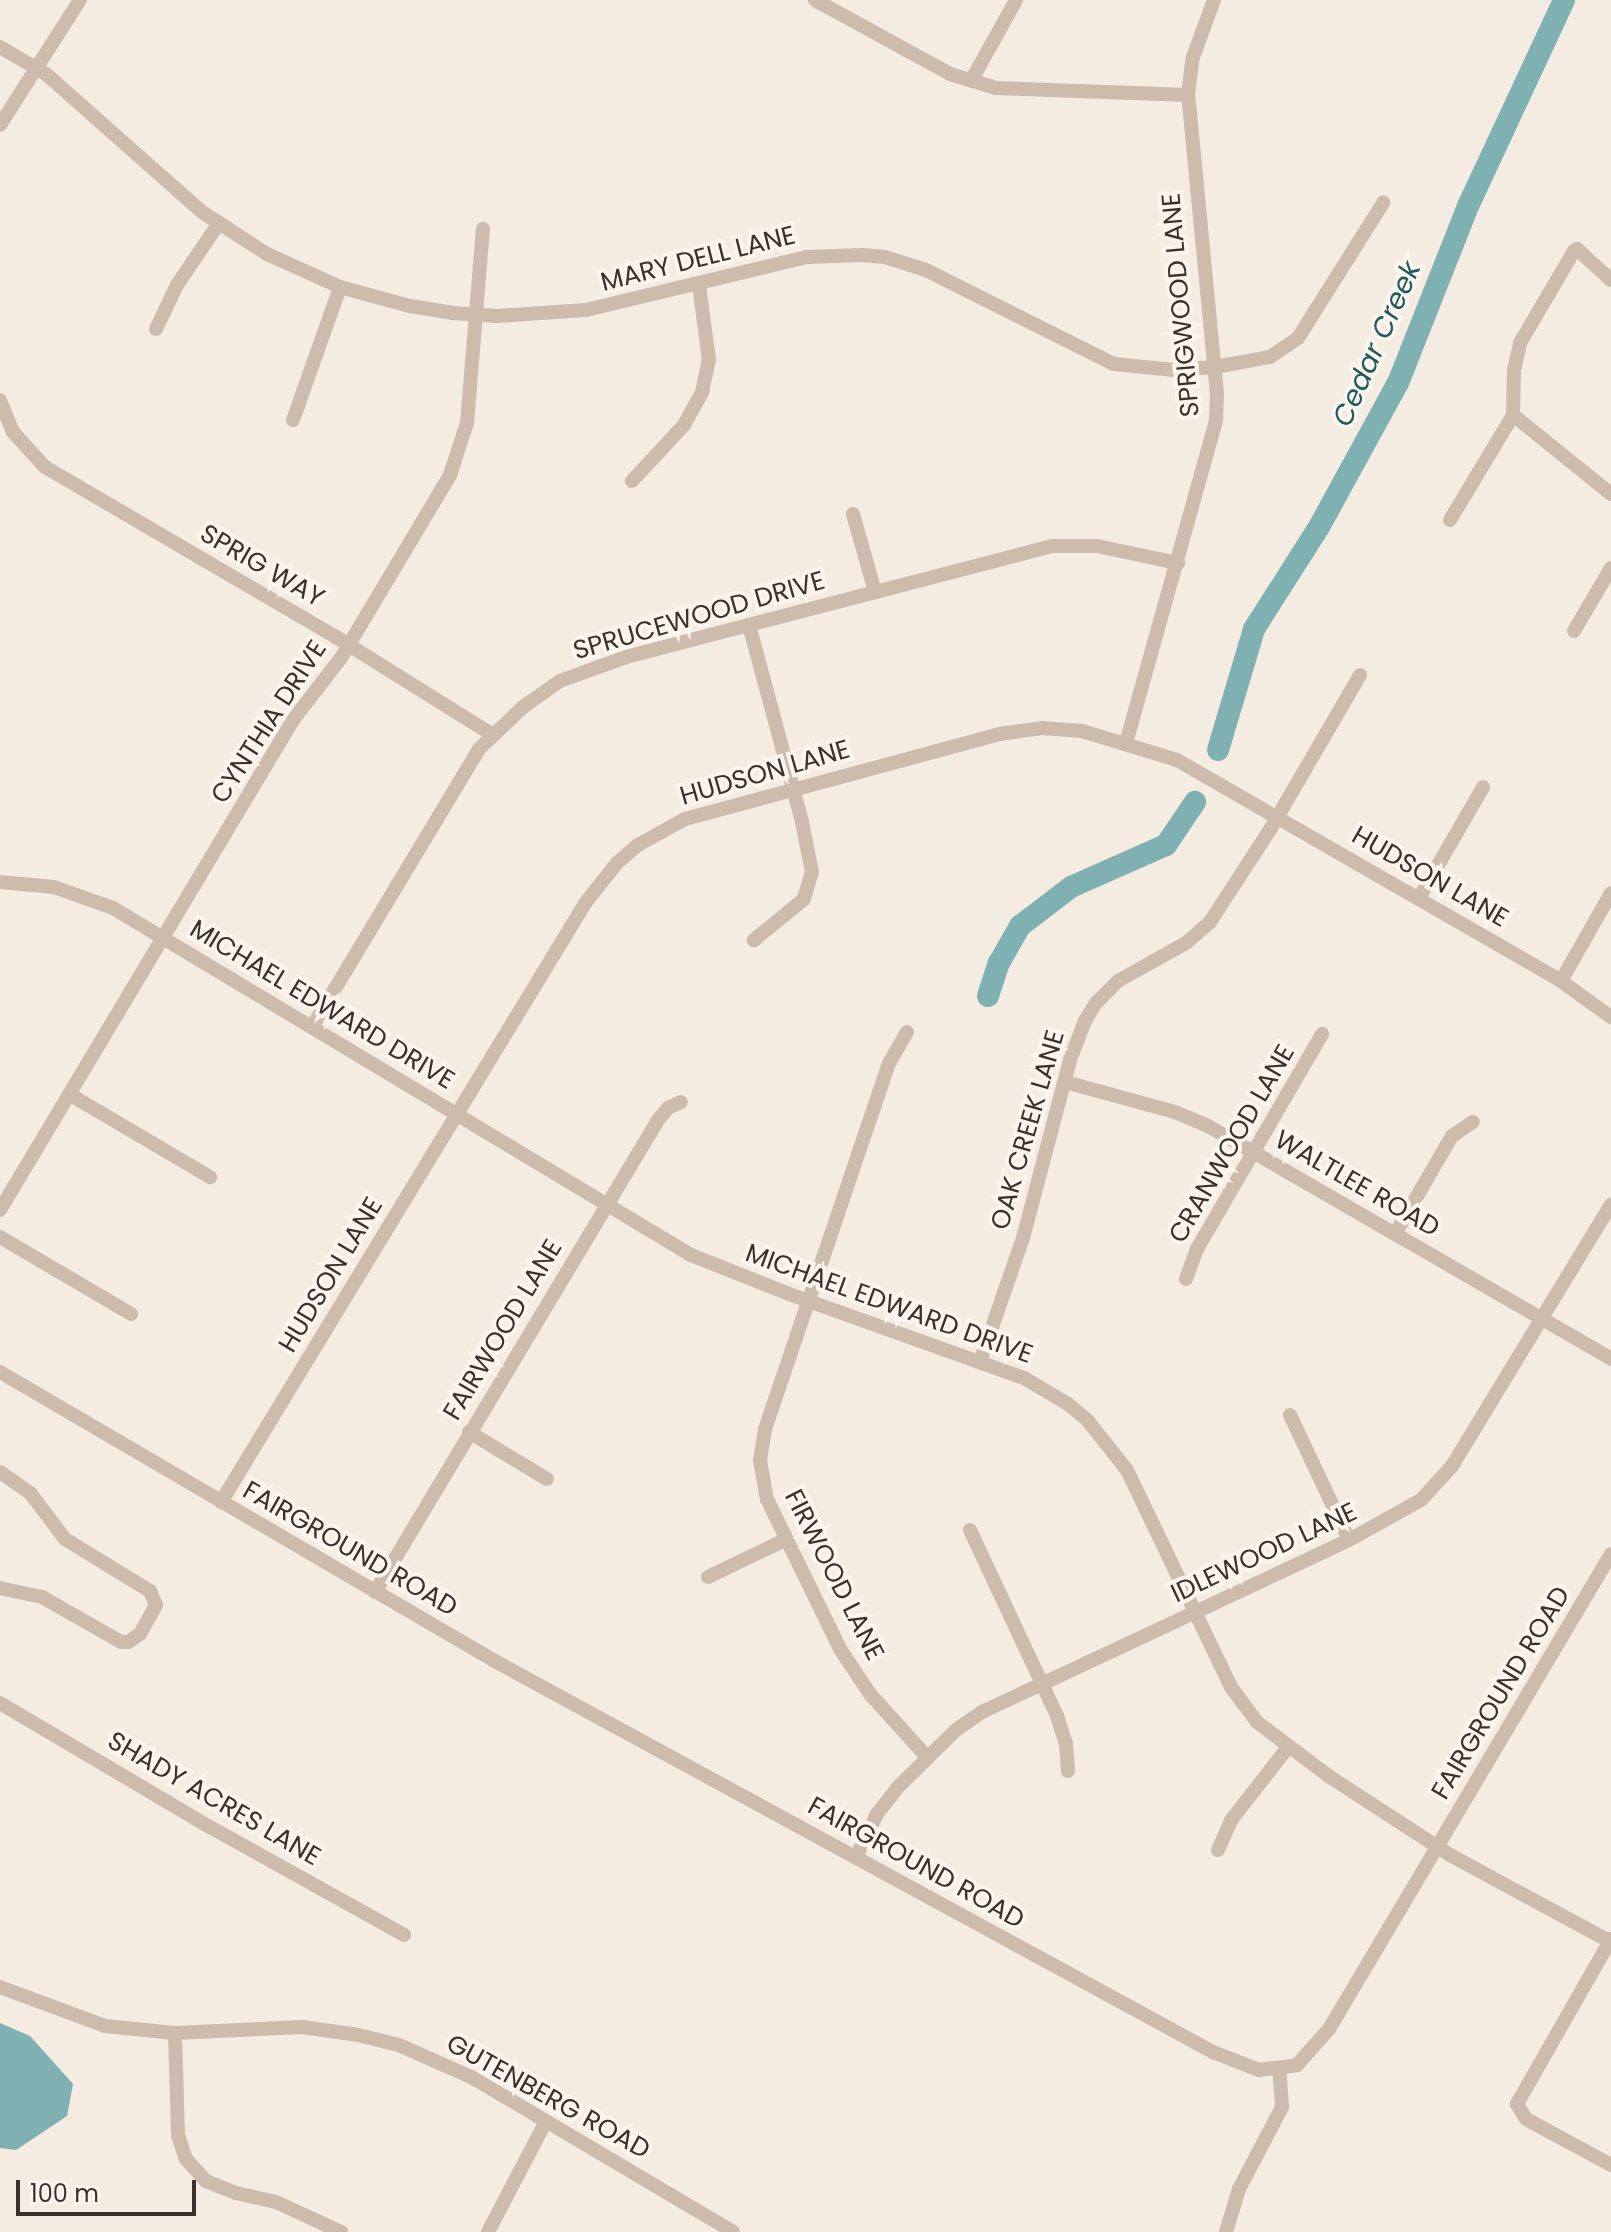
<!DOCTYPE html>
<html>
<head>
<meta charset="utf-8">
<style>
	body { margin:0 }
	#map { position:relative; width:1611px; height:2232px; overflow:hidden; background:#f4ebe1; font-family:Poppins,sans-serif }
	div>[style] { position:absolute }
	.water>* { inset:0; background:#7fb0b2 }
	.river>* { height:22px; margin:-11px; padding:0 11px; transform-origin:11px; border-radius:11px; background:#7fb0b2 }
	.street>* { height:14px; margin:-7px; padding:0 7px; transform-origin:7px; border-radius:7px; background:#cdbbac }
	span { translate:-50% -50%; white-space:nowrap; text-align:center; line-height:1.15; -webkit-text-stroke:8px #fbf5ee; paint-order:stroke }
	.street-label { font-size:26px; color:#3b302b }
	.water-label { font-size:28px; color:#1f5a5e; font-style:italic }
	.scale { position:absolute; left:16px; top:2180px; width:180px; height:36px; box-sizing:border-box; border:4px solid #3b302b; border-top:0; padding-left:10px; font-size:24px; line-height:28px; white-space:nowrap; color:#3b302b; -webkit-text-stroke:6px #fbf5ee; paint-order:stroke }
</style>
</head>
<body>
<div id="map">
	<div class="water">
		<div style="clip-path:polygon(0 2023px,30px 2036px,73px 2084px,67px 2116px,16px 2150px,0 2148px)"></div>
	</div>
	<div class="river">
		<div style="left:1218px;top:750px;width:126px;rotate:-73.4deg"></div>
		<div style="left:1254px;top:629px;width:121px;rotate:-57.5deg"></div>
		<div style="left:1319px;top:527px;width:164px;rotate:-61.3deg"></div>
		<div style="left:1398px;top:383px;width:193px;rotate:-68.4deg"></div>
		<div style="left:1469px;top:204px;width:225px;rotate:-65deg"></div>
		<div style="left:988px;top:996px;width:35px;rotate:-72deg"></div>
		<div style="left:999px;top:963px;width:43px;rotate:-60.4deg"></div>
		<div style="left:1020px;top:926px;width:64px;rotate:-37.4deg"></div>
		<div style="left:1071px;top:887px;width:104px;rotate:-23.9deg"></div>
		<div style="left:1166px;top:845px;width:52px;rotate:-56deg"></div>
	</div>
	<div class="street">
		<div style="left:815px;top:0;width:154px;rotate:28.7deg"></div>
		<div style="left:950px;top:74px;width:48px;rotate:16.9deg"></div>
		<div style="left:996px;top:88px;width:192px;rotate:2.1deg"></div>
		<div style="left:0;top:47px;width:53px;rotate:30.4deg"></div>
		<div style="left:46px;top:74px;width:208px;rotate:41.5deg"></div>
		<div style="left:202px;top:212px;width:77px;rotate:32.9deg"></div>
		<div style="left:267px;top:254px;width:80px;rotate:24.3deg"></div>
		<div style="left:340px;top:287px;width:73px;rotate:15.2deg"></div>
		<div style="left:410px;top:306px;width:44px;rotate:9.2deg"></div>
		<div style="left:453px;top:313px;width:44px;rotate:3.9deg"></div>
		<div style="left:497px;top:316px;width:89px;rotate:-3.9deg"></div>
		<div style="left:586px;top:310px;width:226px;rotate:-13.5deg"></div>
		<div style="left:806px;top:257px;width:56px;rotate:-2deg"></div>
		<div style="left:862px;top:255px;width:23px;rotate:5deg"></div>
		<div style="left:885px;top:257px;width:43px;rotate:17.6deg"></div>
		<div style="left:926px;top:270px;width:210px;rotate:26.6deg"></div>
		<div style="left:1114px;top:364px;width:60px;rotate:5.7deg"></div>
		<div style="left:1174px;top:370px;width:41px;rotate:-4.2deg"></div>
		<div style="left:1215px;top:367px;width:56px;rotate:-10.3deg"></div>
		<div style="left:1270px;top:357px;width:34px;rotate:-34deg"></div>
		<div style="left:1298px;top:338px;width:160px;rotate:-57.8deg"></div>
		<div style="left:971px;top:81px;width:93px;rotate:-60.9deg"></div>
		<div style="left:0;top:125px;width:148px;rotate:-57.4deg"></div>
		<div style="left:156px;top:329px;width:49px;rotate:-64.5deg"></div>
		<div style="left:177px;top:285px;width:75px;rotate:-55.9deg"></div>
		<div style="left:0;top:400px;width:35px;rotate:68deg"></div>
		<div style="left:13px;top:432px;width:47px;rotate:47.6deg"></div>
		<div style="left:45px;top:467px;width:337px;rotate:30.3deg"></div>
		<div style="left:336px;top:637px;width:185px;rotate:32deg"></div>
		<div style="left:1513px;top:415px;width:126px;rotate:38.9deg"></div>
		<div style="left:293px;top:420px;width:141px;rotate:-70.5deg"></div>
		<div style="left:632px;top:481px;width:76px;rotate:-47.1deg"></div>
		<div style="left:684px;top:425px;width:38px;rotate:-61deg"></div>
		<div style="left:702px;top:392px;width:33px;rotate:-78deg"></div>
		<div style="left:709px;top:360px;width:76px;rotate:-97.6deg"></div>
		<div style="left:853px;top:514px;width:81px;rotate:74.2deg"></div>
		<div style="left:1450px;top:520px;width:122px;rotate:-59deg"></div>
		<div style="left:1513px;top:415px;width:45px;rotate:-88.7deg"></div>
		<div style="left:1514px;top:370px;width:28px;rotate:-77deg"></div>
		<div style="left:1520px;top:343px;width:107px;rotate:-59.6deg"></div>
		<div style="left:1574px;top:251px;width:4px;rotate:-34deg"></div>
		<div style="left:1577px;top:249px;width:46px;rotate:42.4deg"></div>
		<div style="left:749px;top:625px;width:204px;rotate:74.9deg"></div>
		<div style="left:802px;top:822px;width:51px;rotate:78.7deg"></div>
		<div style="left:812px;top:872px;width:28px;rotate:107deg"></div>
		<div style="left:804px;top:899px;width:65px;rotate:140.6deg"></div>
		<div style="left:1574px;top:631px;width:73px;rotate:-59.6deg"></div>
		<div style="left:1126px;top:743px;width:334px;rotate:-74.4deg"></div>
		<div style="left:1216px;top:421px;width:27px;rotate:-88deg"></div>
		<div style="left:1217px;top:394px;width:300px;rotate:-95.5deg"></div>
		<div style="left:1188px;top:95px;width:38px;rotate:-83deg"></div>
		<div style="left:1193px;top:57px;width:61px;rotate:-69.8deg"></div>
		<div style="left:0;top:882px;width:54px;rotate:5.3deg"></div>
		<div style="left:54px;top:887px;width:63px;rotate:19.6deg"></div>
		<div style="left:113px;top:908px;width:674px;rotate:30.98deg"></div>
		<div style="left:691px;top:1255px;width:105px;rotate:21.7deg"></div>
		<div style="left:789px;top:1294px;width:250px;rotate:19.7deg"></div>
		<div style="left:1024px;top:1378px;width:51px;rotate:30.6deg"></div>
		<div style="left:1068px;top:1404px;width:26px;rotate:40deg"></div>
		<div style="left:1088px;top:1421px;width:63px;rotate:51.5deg"></div>
		<div style="left:1127px;top:1470px;width:241px;rotate:64.4deg"></div>
		<div style="left:1231px;top:1687px;width:44px;rotate:53.4deg"></div>
		<div style="left:1257px;top:1722px;width:91px;rotate:37deg"></div>
		<div style="left:1330px;top:1777px;width:143px;rotate:33deg"></div>
		<div style="left:1450px;top:1855px;width:183px;rotate:28.4deg"></div>
		<div style="left:1419px;top:898px;width:128px;rotate:-60deg"></div>
		<div style="left:1561px;top:981px;width:101px;rotate:-60.4deg"></div>
		<div style="left:312px;top:1027px;width:324px;rotate:-59deg"></div>
		<div style="left:479px;top:749px;width:61px;rotate:-43.7deg"></div>
		<div style="left:523px;top:707px;width:45px;rotate:-35.1deg"></div>
		<div style="left:560px;top:681px;width:70px;rotate:-20deg"></div>
		<div style="left:626px;top:657px;width:440px;rotate:-14.6deg"></div>
		<div style="left:1052px;top:546px;width:45px"></div>
		<div style="left:1097px;top:546px;width:83px;rotate:11.9deg"></div>
		<div style="left:907px;top:1032px;width:36px;rotate:120deg"></div>
		<div style="left:889px;top:1063px;width:386px;rotate:108.7deg"></div>
		<div style="left:765px;top:1429px;width:31px;rotate:99deg"></div>
		<div style="left:760px;top:1460px;width:40px;rotate:80deg"></div>
		<div style="left:767px;top:1499px;width:167px;rotate:64deg"></div>
		<div style="left:840px;top:1649px;width:54px;rotate:56.3deg"></div>
		<div style="left:870px;top:1694px;width:85px;rotate:47.9deg"></div>
		<div style="left:1065px;top:1082px;width:114px;rotate:15.3deg"></div>
		<div style="left:1175px;top:1112px;width:36px;rotate:23deg"></div>
		<div style="left:1208px;top:1126px;width:466px;rotate:30deg"></div>
		<div style="left:69px;top:1094px;width:164px;rotate:30.5deg"></div>
		<div style="left:0;top:1210px;width:571px;rotate:-59.12deg"></div>
		<div style="left:293px;top:720px;width:78px;rotate:-52.3deg"></div>
		<div style="left:341px;top:658px;width:213px;rotate:-59.2deg"></div>
		<div style="left:450px;top:475px;width:55px;rotate:-71.9deg"></div>
		<div style="left:467px;top:423px;width:195px;rotate:-85.3deg"></div>
		<div style="left:1395px;top:1234px;width:113px;rotate:-59.8deg"></div>
		<div style="left:1452px;top:1136px;width:25px;rotate:-34deg"></div>
		<div style="left:0;top:1237px;width:152px;rotate:30.4deg"></div>
		<div style="left:1186px;top:1279px;width:32px;rotate:-70deg"></div>
		<div style="left:1197px;top:1249px;width:249px;rotate:-59.8deg"></div>
		<div style="left:980px;top:1362px;width:131px;rotate:-70.9deg"></div>
		<div style="left:1023px;top:1238px;width:184px;rotate:-75.2deg"></div>
		<div style="left:1070px;top:1060px;width:42px;rotate:-69deg"></div>
		<div style="left:1085px;top:1021px;width:21px;rotate:-59deg"></div>
		<div style="left:1096px;top:1003px;width:31px;rotate:-45deg"></div>
		<div style="left:1118px;top:981px;width:78px;rotate:-29.2deg"></div>
		<div style="left:1186px;top:943px;width:32px;rotate:-41deg"></div>
		<div style="left:1210px;top:922px;width:112px;rotate:-57deg"></div>
		<div style="left:1271px;top:828px;width:177px;rotate:-59.8deg"></div>
		<div style="left:0;top:1372px;width:571px;rotate:30.29deg"></div>
		<div style="left:493px;top:1660px;width:820px;rotate:28.57deg"></div>
		<div style="left:1213px;top:2052px;width:49px;rotate:21.4deg"></div>
		<div style="left:1259px;top:2070px;width:38px;rotate:-7deg"></div>
		<div style="left:1297px;top:2065px;width:48px;rotate:-48.4deg"></div>
		<div style="left:1329px;top:2029px;width:552px;rotate:-59.3deg"></div>
		<div style="left:1290px;top:1415px;width:138px;rotate:64.7deg"></div>
		<div style="left:469px;top:1432px;width:91px;rotate:31.1deg"></div>
		<div style="left:0;top:1472px;width:38px;rotate:35deg"></div>
		<div style="left:31px;top:1494px;width:56px;rotate:52.9deg"></div>
		<div style="left:65px;top:1539px;width:100px;rotate:31.5deg"></div>
		<div style="left:150px;top:1591px;width:15px;rotate:67deg"></div>
		<div style="left:156px;top:1605px;width:33px;rotate:119deg"></div>
		<div style="left:140px;top:1634px;width:14px;rotate:146deg"></div>
		<div style="left:128px;top:1642px;width:7px;rotate:180deg"></div>
		<div style="left:121px;top:1642px;width:91px;rotate:-150.3deg"></div>
		<div style="left:42px;top:1597px;width:43px;rotate:-167.9deg"></div>
		<div style="left:221px;top:1502px;width:702px;rotate:-58.69deg"></div>
		<div style="left:586px;top:902px;width:50px;rotate:-51.5deg"></div>
		<div style="left:617px;top:863px;width:28px;rotate:-41deg"></div>
		<div style="left:638px;top:845px;width:54px;rotate:-29deg"></div>
		<div style="left:685px;top:819px;width:325px;rotate:-15.1deg"></div>
		<div style="left:999px;top:734px;width:43px;rotate:-7.9deg"></div>
		<div style="left:1042px;top:728px;width:40px;rotate:4.3deg"></div>
		<div style="left:1082px;top:731px;width:99px;rotate:17deg"></div>
		<div style="left:1177px;top:760px;width:443px;rotate:29.9deg"></div>
		<div style="left:1561px;top:981px;width:62px;rotate:35.8deg"></div>
		<div style="left:970px;top:1530px;width:205px;rotate:64.9deg"></div>
		<div style="left:1057px;top:1716px;width:28px;rotate:72deg"></div>
		<div style="left:1066px;top:1743px;width:28px;rotate:86deg"></div>
		<div style="left:708px;top:1577px;width:85px;rotate:-25.7deg"></div>
		<div style="left:375px;top:1592px;width:550px;rotate:-59.05deg"></div>
		<div style="left:658px;top:1120px;width:16px;rotate:-50deg"></div>
		<div style="left:668px;top:1108px;width:14px;rotate:-25deg"></div>
		<div style="left:0;top:1703px;width:244px;rotate:30.6deg"></div>
		<div style="left:210px;top:1827px;width:222px;rotate:29.1deg"></div>
		<div style="left:1218px;top:1850px;width:34px;rotate:-66deg"></div>
		<div style="left:1232px;top:1819px;width:91px;rotate:-52.1deg"></div>
		<div style="left:856px;top:1857px;width:48px;rotate:-64deg"></div>
		<div style="left:877px;top:1814px;width:33px;rotate:-52deg"></div>
		<div style="left:897px;top:1788px;width:83px;rotate:-44.5deg"></div>
		<div style="left:956px;top:1730px;width:32px;rotate:-35deg"></div>
		<div style="left:982px;top:1712px;width:405px;rotate:-25.1deg"></div>
		<div style="left:1349px;top:1540px;width:82px;rotate:-29.1deg"></div>
		<div style="left:1421px;top:1500px;width:46px;rotate:-47.6deg"></div>
		<div style="left:1452px;top:1466px;width:306px;rotate:-58.7deg"></div>
		<div style="left:1611px;top:1939px;width:190px;rotate:119.7deg"></div>
		<div style="left:1517px;top:2104px;width:17px;rotate:59deg"></div>
		<div style="left:1526px;top:2119px;width:97px;rotate:28.4deg"></div>
		<div style="left:0;top:1987px;width:112px;rotate:20.4deg"></div>
		<div style="left:105px;top:2026px;width:70px;rotate:5.7deg"></div>
		<div style="left:175px;top:2033px;width:127px;rotate:-2.7deg"></div>
		<div style="left:302px;top:2027px;width:57px;rotate:8.1deg"></div>
		<div style="left:358px;top:2035px;width:42px;rotate:13.7deg"></div>
		<div style="left:399px;top:2045px;width:81px;rotate:24deg"></div>
		<div style="left:473px;top:2078px;width:302px;rotate:30.6deg"></div>
		<div style="left:175px;top:2033px;width:102px;rotate:88.3deg"></div>
		<div style="left:178px;top:2135px;width:25px;rotate:72deg"></div>
		<div style="left:186px;top:2159px;width:30px;rotate:48deg"></div>
		<div style="left:206px;top:2181px;width:32px;rotate:22deg"></div>
		<div style="left:236px;top:2193px;width:41px;rotate:12.7deg"></div>
		<div style="left:276px;top:2202px;width:72px;rotate:24.8deg"></div>
		<div style="left:488px;top:2232px;width:125px;rotate:-62.4deg"></div>
		<div style="left:1226px;top:2232px;width:45px;rotate:-73.2deg"></div>
		<div style="left:1239px;top:2189px;width:93px;rotate:-62.3deg"></div>
		<div style="left:1282px;top:2107px;width:39px;rotate:-94deg"></div>
	</div>
	<div class="street-label">
		<span style="left:698px;top:259px;rotate:-14deg">MARY DELL LANE</span>
		<span style="left:1181px;top:305px;rotate:-95deg">SPRIGWOOD LANE</span>
		<span style="left:262px;top:566px;rotate:30deg">SPRIG WAY</span>
		<span style="left:699px;top:616px;rotate:-16deg">SPRUCEWOOD DRIVE</span>
		<span style="left:269px;top:722px;rotate:-57deg">CYNTHIA DRIVE</span>
		<span style="left:765px;top:773px;rotate:-16deg">HUDSON LANE</span>
		<span style="left:1430px;top:877px;rotate:30deg">HUDSON LANE</span>
		<span style="left:322px;top:1005px;rotate:31deg">MICHAEL EDWARD DRIVE</span>
		<span style="left:1028px;top:1130px;rotate:-74deg">OAK CREEK LANE</span>
		<span style="left:1232px;top:1144px;rotate:-60deg">CRANWOOD LANE</span>
		<span style="left:1357px;top:1184px;rotate:30deg">WALTLEE ROAD</span>
		<span style="left:331px;top:1275px;rotate:-59deg">HUDSON LANE</span>
		<span style="left:889px;top:1304px;rotate:20deg">MICHAEL EDWARD DRIVE</span>
		<span style="left:503px;top:1330px;rotate:-59deg">FAIRWOOD LANE</span>
		<span style="left:350px;top:1549px;rotate:30deg">FAIRGROUND ROAD</span>
		<span style="left:1264px;top:1553px;rotate:-25deg">IDLEWOOD LANE</span>
		<span style="left:834px;top:1575px;rotate:63deg">FIRWOOD LANE</span>
		<span style="left:1501px;top:1693px;rotate:-59deg">FAIRGROUND ROAD</span>
		<span style="left:214px;top:1799px;rotate:30deg">SHADY ACRES LANE</span>
		<span style="left:916px;top:1863px;rotate:29deg">FAIRGROUND ROAD</span>
		<span style="left:548px;top:2097px;rotate:29deg">GUTENBERG ROAD</span>
	</div>
	<div class="water-label">
		<span style="left:1377px;top:344px;rotate:-66deg">Cedar Creek</span>
	</div>
	<div class="scale">100 m</div>
</div>
</body>
</html>
